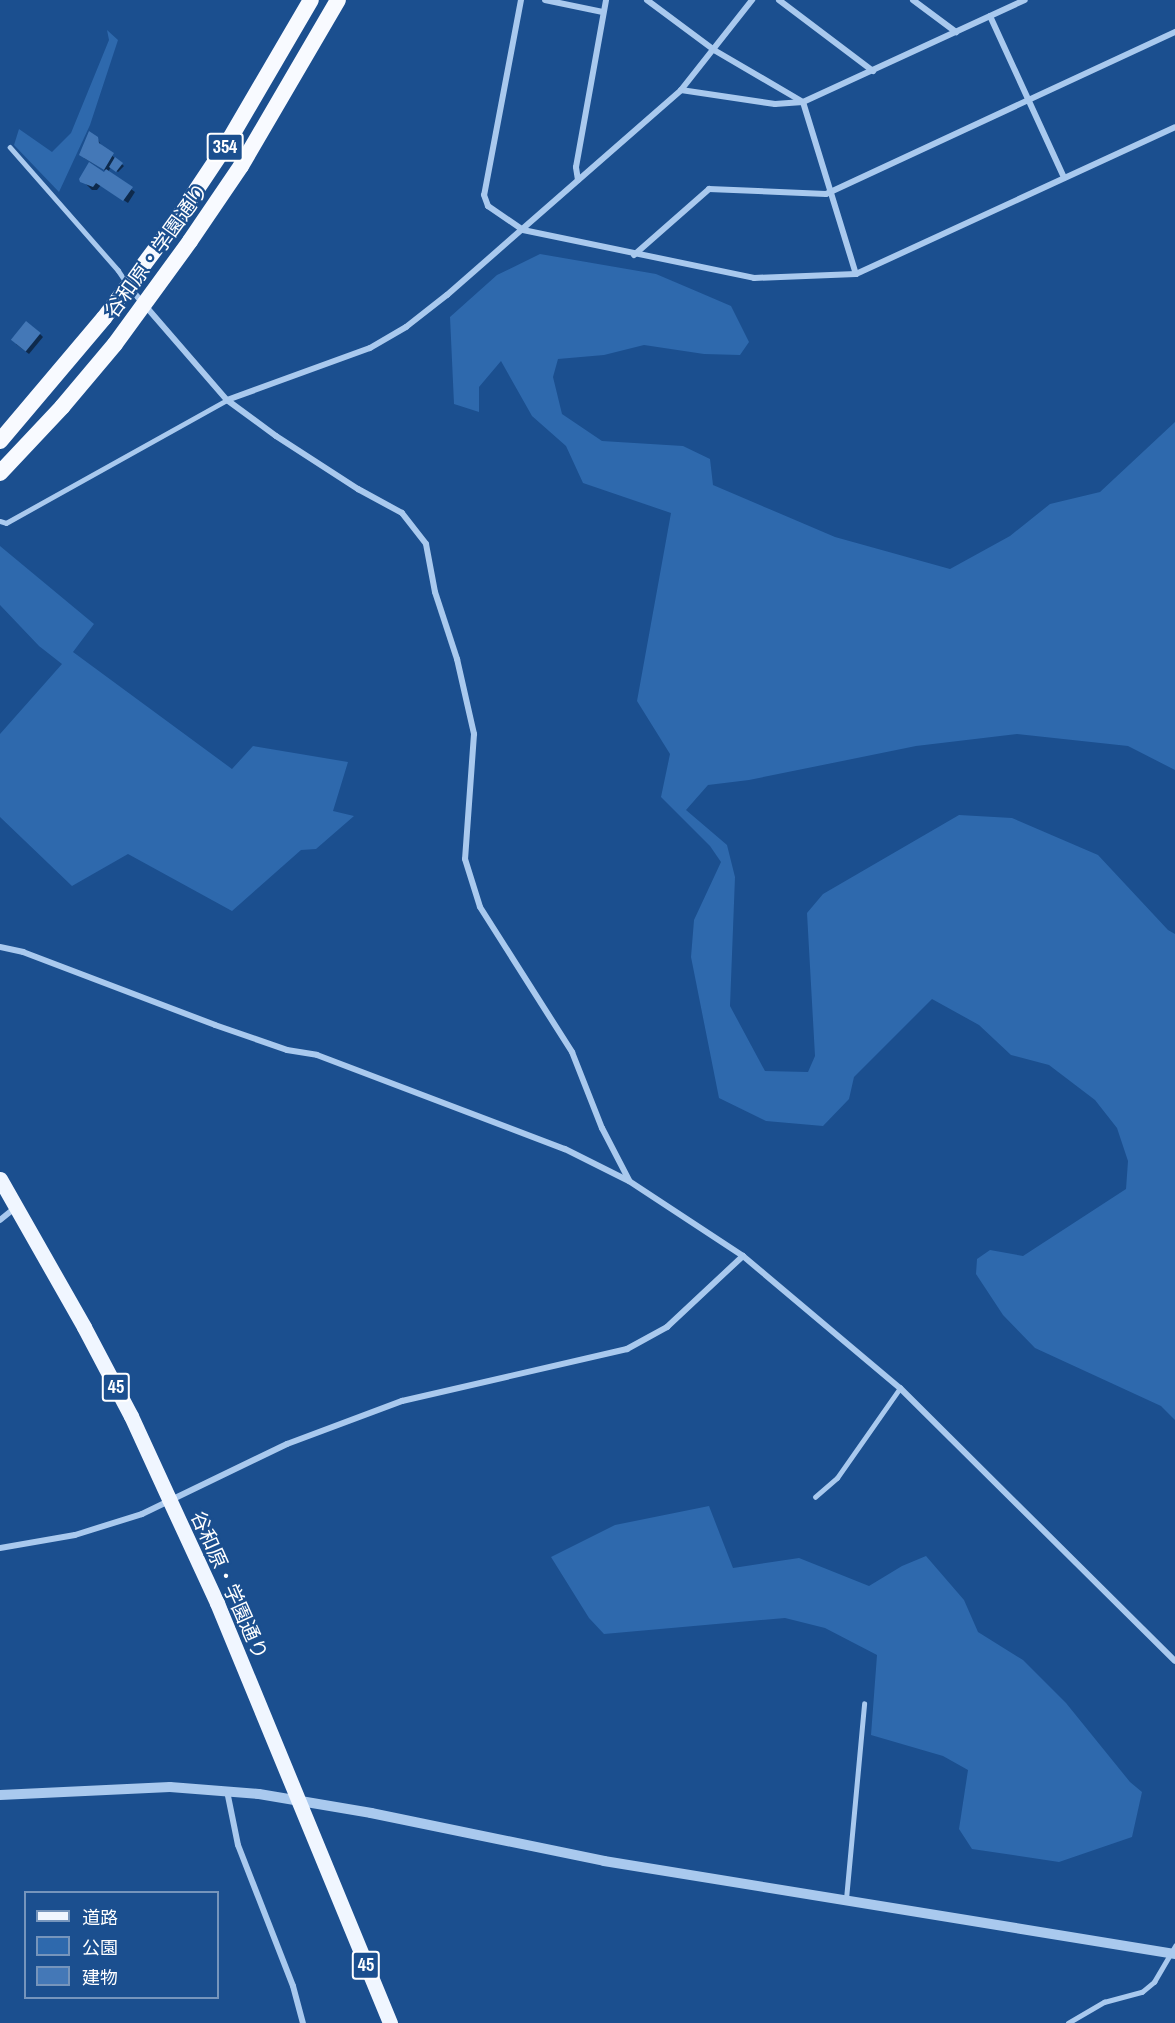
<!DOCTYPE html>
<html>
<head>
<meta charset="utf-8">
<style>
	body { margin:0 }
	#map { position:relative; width:1175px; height:2023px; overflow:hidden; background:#1b4f8f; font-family:"Archivo Narrow","Noto Sans JP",sans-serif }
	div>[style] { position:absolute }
	.green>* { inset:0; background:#2e69ad }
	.shadow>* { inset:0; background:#0007 }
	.building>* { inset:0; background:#4478b7; transform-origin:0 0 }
	.service>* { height:4.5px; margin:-2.25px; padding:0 2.25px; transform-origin:2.25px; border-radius:2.25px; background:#a9c9ee }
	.minor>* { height:6px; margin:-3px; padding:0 3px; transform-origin:3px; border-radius:3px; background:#a9c9ee }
	.tertiary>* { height:10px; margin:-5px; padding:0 5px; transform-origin:5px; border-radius:5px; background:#a9c9ee }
	.primary>* { height:15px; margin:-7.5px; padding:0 7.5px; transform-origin:7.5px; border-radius:7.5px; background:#f0f6ff }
	.trunk>* { height:16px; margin:-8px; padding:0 8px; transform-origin:8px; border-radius:8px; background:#f8faff }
	span { translate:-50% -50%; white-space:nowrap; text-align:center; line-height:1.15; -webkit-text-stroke:4.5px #1b4f8f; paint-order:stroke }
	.shield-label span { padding:2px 4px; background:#1b4f8f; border:2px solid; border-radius:4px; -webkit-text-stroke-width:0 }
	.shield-label { font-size:18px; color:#fff; font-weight:700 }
	.street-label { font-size:20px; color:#fff }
	.legend { position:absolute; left:24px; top:1891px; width:195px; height:108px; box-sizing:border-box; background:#1b4f8f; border:2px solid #7695bc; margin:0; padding:8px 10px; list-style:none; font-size:18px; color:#fff }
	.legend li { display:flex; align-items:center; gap:12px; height:30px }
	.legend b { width:30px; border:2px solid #7695bc }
</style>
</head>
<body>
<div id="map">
	<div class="green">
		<div style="clip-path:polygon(107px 30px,118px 40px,90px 125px,59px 192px,14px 145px,19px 129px,52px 152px,71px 133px,109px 40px)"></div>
		<div style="clip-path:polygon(540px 254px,656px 274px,696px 291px,731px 306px,749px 342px,740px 355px,704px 354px,644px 345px,604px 355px,558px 359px,553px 377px,562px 414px,602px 441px,683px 446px,710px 459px,713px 485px,835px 537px,950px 569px,1010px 536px,1050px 504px,1100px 492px,1175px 422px,1175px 770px,1128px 746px,1017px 734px,916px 746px,749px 780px,708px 785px,686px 810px,727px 845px,735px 877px,730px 1006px,765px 1071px,808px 1072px,815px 1056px,807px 913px,823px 894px,959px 815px,1012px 818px,1098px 855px,1168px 930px,1175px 934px,1175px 1420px,1161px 1406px,1035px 1348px,1003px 1315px,976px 1274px,977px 1259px,990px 1250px,1023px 1256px,1126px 1189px,1128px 1161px,1117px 1128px,1095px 1100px,1049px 1065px,1011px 1055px,979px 1025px,932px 999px,854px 1077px,849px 1099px,823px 1126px,766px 1121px,719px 1098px,691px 957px,694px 920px,721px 862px,710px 846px,661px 797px,670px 754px,637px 701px,671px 513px,583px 483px,566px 446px,532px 416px,501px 361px,479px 387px,479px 412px,454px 404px,450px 317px,497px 275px)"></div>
		<div style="clip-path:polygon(0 546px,94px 624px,73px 652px,232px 769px,253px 746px,348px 762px,333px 811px,354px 816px,316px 849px,301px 850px,232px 911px,128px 854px,72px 886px,0 817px,0 734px,62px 664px,39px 646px,0 605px)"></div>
		<div style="clip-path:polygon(709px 1506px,733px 1568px,799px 1558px,869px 1586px,902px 1566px,926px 1556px,964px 1600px,978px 1632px,1023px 1660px,1066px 1703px,1130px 1782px,1142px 1792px,1132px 1837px,1059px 1862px,972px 1849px,959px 1829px,968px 1770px,943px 1756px,871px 1735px,877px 1655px,825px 1628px,785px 1618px,604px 1634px,589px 1618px,551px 1557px,615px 1525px)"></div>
	</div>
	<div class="shadow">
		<div style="clip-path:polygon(97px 138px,102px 147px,124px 166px,118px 172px,111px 167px,108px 172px,135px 192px,128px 203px,101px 185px,97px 190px,92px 190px,80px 178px,103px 175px,106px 171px,84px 158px)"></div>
		<div style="clip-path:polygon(40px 334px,43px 337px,29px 354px,16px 344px)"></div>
	</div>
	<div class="building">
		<div style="clip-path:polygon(89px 131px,98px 137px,99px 143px,114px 153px,104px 170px,79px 155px)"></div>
		<div style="clip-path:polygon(115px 157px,123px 163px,116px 172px,109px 167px)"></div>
		<div style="clip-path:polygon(89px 162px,104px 172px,106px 169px,133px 187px,123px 201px,96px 183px,93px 187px,80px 182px,79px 179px)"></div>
		<div style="left:26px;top:321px;width:19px;height:24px;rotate:39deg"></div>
	</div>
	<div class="service">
		<div style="left:10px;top:147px;width:164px;rotate:48.7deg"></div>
		<div style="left:118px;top:270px;width:14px;rotate:56deg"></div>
		<div style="left:0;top:521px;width:6px;rotate:18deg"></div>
		<div style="left:6px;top:523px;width:253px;rotate:-29.1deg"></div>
		<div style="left:815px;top:1497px;width:29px;rotate:-41deg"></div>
		<div style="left:837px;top:1478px;width:110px;rotate:-55deg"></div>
		<div style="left:846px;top:1899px;width:196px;rotate:-84.7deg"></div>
		<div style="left:1068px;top:2023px;width:42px;rotate:-30.3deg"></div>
		<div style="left:1104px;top:2002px;width:39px;rotate:-15deg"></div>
		<div style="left:1142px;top:1992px;width:16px;rotate:-40deg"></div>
		<div style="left:1154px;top:1982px;width:42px;rotate:-59.7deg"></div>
	</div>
	<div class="minor">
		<div style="left:521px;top:0;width:198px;rotate:100.7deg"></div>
		<div style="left:484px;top:195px;width:12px;rotate:70deg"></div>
		<div style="left:488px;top:206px;width:42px;rotate:34.4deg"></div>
		<div style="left:523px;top:230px;width:236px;rotate:11.7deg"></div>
		<div style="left:754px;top:278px;width:102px;rotate:-2.2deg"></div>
		<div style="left:856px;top:274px;width:351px;rotate:-24.7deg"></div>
		<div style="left:545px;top:0;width:59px;rotate:11.7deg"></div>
		<div style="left:647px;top:0;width:84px;rotate:36.7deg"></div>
		<div style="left:714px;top:50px;width:103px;rotate:30.3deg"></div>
		<div style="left:803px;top:102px;width:244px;rotate:-24.7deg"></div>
		<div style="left:779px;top:0;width:118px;rotate:37.1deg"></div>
		<div style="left:913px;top:0;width:54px;rotate:36.7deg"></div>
		<div style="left:990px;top:16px;width:178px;rotate:65.4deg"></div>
		<div style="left:681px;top:90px;width:95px;rotate:8.5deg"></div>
		<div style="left:775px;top:104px;width:28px;rotate:-4deg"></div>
		<div style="left:803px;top:102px;width:180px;rotate:72.9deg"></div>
		<div style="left:578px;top:180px;width:13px;rotate:-99deg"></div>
		<div style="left:576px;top:167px;width:170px;rotate:-79.8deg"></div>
		<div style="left:634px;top:255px;width:100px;rotate:-41.3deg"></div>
		<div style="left:709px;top:189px;width:117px;rotate:2.4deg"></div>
		<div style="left:826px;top:194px;width:385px;rotate:-24.9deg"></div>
		<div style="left:129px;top:287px;width:150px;rotate:49.1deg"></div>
		<div style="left:227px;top:400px;width:61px;rotate:36.3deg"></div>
		<div style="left:276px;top:436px;width:98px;rotate:32.9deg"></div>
		<div style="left:358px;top:489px;width:50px;rotate:28.6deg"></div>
		<div style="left:402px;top:513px;width:39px;rotate:52deg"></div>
		<div style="left:426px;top:544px;width:49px;rotate:79.4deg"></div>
		<div style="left:435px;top:592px;width:71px;rotate:71.8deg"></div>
		<div style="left:457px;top:659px;width:77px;rotate:77.2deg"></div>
		<div style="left:474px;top:734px;width:125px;rotate:94.1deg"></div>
		<div style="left:465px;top:859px;width:50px;rotate:72.6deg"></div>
		<div style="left:480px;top:907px;width:172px;rotate:57.6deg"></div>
		<div style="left:572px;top:1052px;width:82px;rotate:68.5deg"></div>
		<div style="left:602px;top:1128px;width:59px;rotate:62.6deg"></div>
		<div style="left:227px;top:400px;width:152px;rotate:-20deg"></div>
		<div style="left:370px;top:348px;width:42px;rotate:-30.3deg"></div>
		<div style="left:406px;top:327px;width:52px;rotate:-38deg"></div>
		<div style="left:447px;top:295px;width:311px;rotate:-41.2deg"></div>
		<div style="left:681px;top:90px;width:115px;rotate:-51.7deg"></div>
		<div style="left:0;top:947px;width:24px;rotate:12deg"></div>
		<div style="left:23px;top:952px;width:205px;rotate:20.8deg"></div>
		<div style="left:215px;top:1025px;width:76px;rotate:19.1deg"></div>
		<div style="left:287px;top:1050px;width:30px;rotate:9deg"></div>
		<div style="left:317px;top:1055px;width:265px;rotate:20.8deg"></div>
		<div style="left:565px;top:1149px;width:72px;rotate:26.6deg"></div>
		<div style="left:629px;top:1181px;width:136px;rotate:33.3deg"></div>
		<div style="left:743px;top:1256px;width:205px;rotate:40.1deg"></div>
		<div style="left:900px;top:1388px;width:387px;rotate:44.8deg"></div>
		<div style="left:0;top:1220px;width:21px;rotate:-39deg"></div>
		<div style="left:0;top:1548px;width:76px;rotate:-9.8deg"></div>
		<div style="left:75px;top:1535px;width:70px;rotate:-17.4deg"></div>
		<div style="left:142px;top:1514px;width:161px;rotate:-25.8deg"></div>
		<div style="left:287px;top:1444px;width:123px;rotate:-20.5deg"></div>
		<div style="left:402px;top:1401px;width:231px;rotate:-13deg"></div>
		<div style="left:627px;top:1349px;width:46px;rotate:-28.8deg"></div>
		<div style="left:667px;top:1327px;width:104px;rotate:-43.1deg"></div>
		<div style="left:227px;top:1791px;width:55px;rotate:78.5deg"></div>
		<div style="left:238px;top:1845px;width:151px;rotate:68.7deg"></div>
		<div style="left:293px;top:1986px;width:38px;rotate:75deg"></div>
	</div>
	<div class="tertiary">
		<div style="left:0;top:1795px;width:170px;rotate:-2.7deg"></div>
		<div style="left:170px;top:1787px;width:89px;rotate:4.5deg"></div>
		<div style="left:259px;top:1794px;width:114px;rotate:9.6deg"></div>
		<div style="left:371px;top:1813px;width:238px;rotate:11.6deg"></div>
		<div style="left:604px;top:1861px;width:579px;rotate:9.25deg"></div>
	</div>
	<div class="primary">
		<div style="left:0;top:1179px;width:170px;rotate:60.4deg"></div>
		<div style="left:84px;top:1327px;width:101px;rotate:62.2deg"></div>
		<div style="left:131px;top:1416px;width:91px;rotate:65.4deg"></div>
		<div style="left:169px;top:1499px;width:115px;rotate:65.2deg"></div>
		<div style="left:217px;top:1603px;width:454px;rotate:67.6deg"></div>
	</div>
	<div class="trunk">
		<div style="left:0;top:441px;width:161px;rotate:-49.8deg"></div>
		<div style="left:104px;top:318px;width:112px;rotate:-53.3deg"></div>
		<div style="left:171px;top:228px;width:97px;rotate:-56.3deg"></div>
		<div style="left:225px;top:147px;width:170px;rotate:-59.7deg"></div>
		<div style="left:0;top:473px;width:91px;rotate:-46.8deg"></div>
		<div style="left:62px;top:407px;width:82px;rotate:-49.9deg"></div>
		<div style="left:115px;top:344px;width:127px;rotate:-53.9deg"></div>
		<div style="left:190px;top:241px;width:91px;rotate:-55.8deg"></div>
		<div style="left:241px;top:166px;width:192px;rotate:-59.7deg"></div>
	</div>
	<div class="shield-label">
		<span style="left:225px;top:147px">354</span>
		<span style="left:116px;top:1387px">45</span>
		<span style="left:366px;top:1965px">45</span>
	</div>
	<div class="street-label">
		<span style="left:156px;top:250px;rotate:-54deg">谷和原・学園通り</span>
		<span style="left:230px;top:1585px;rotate:66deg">谷和原・学園通り</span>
	</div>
	<ul class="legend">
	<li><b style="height:8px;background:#f0f6ff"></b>道路</li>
	<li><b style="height:16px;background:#2e69ad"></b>公園</li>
	<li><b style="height:16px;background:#4478b7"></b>建物</li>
	</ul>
</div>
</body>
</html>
